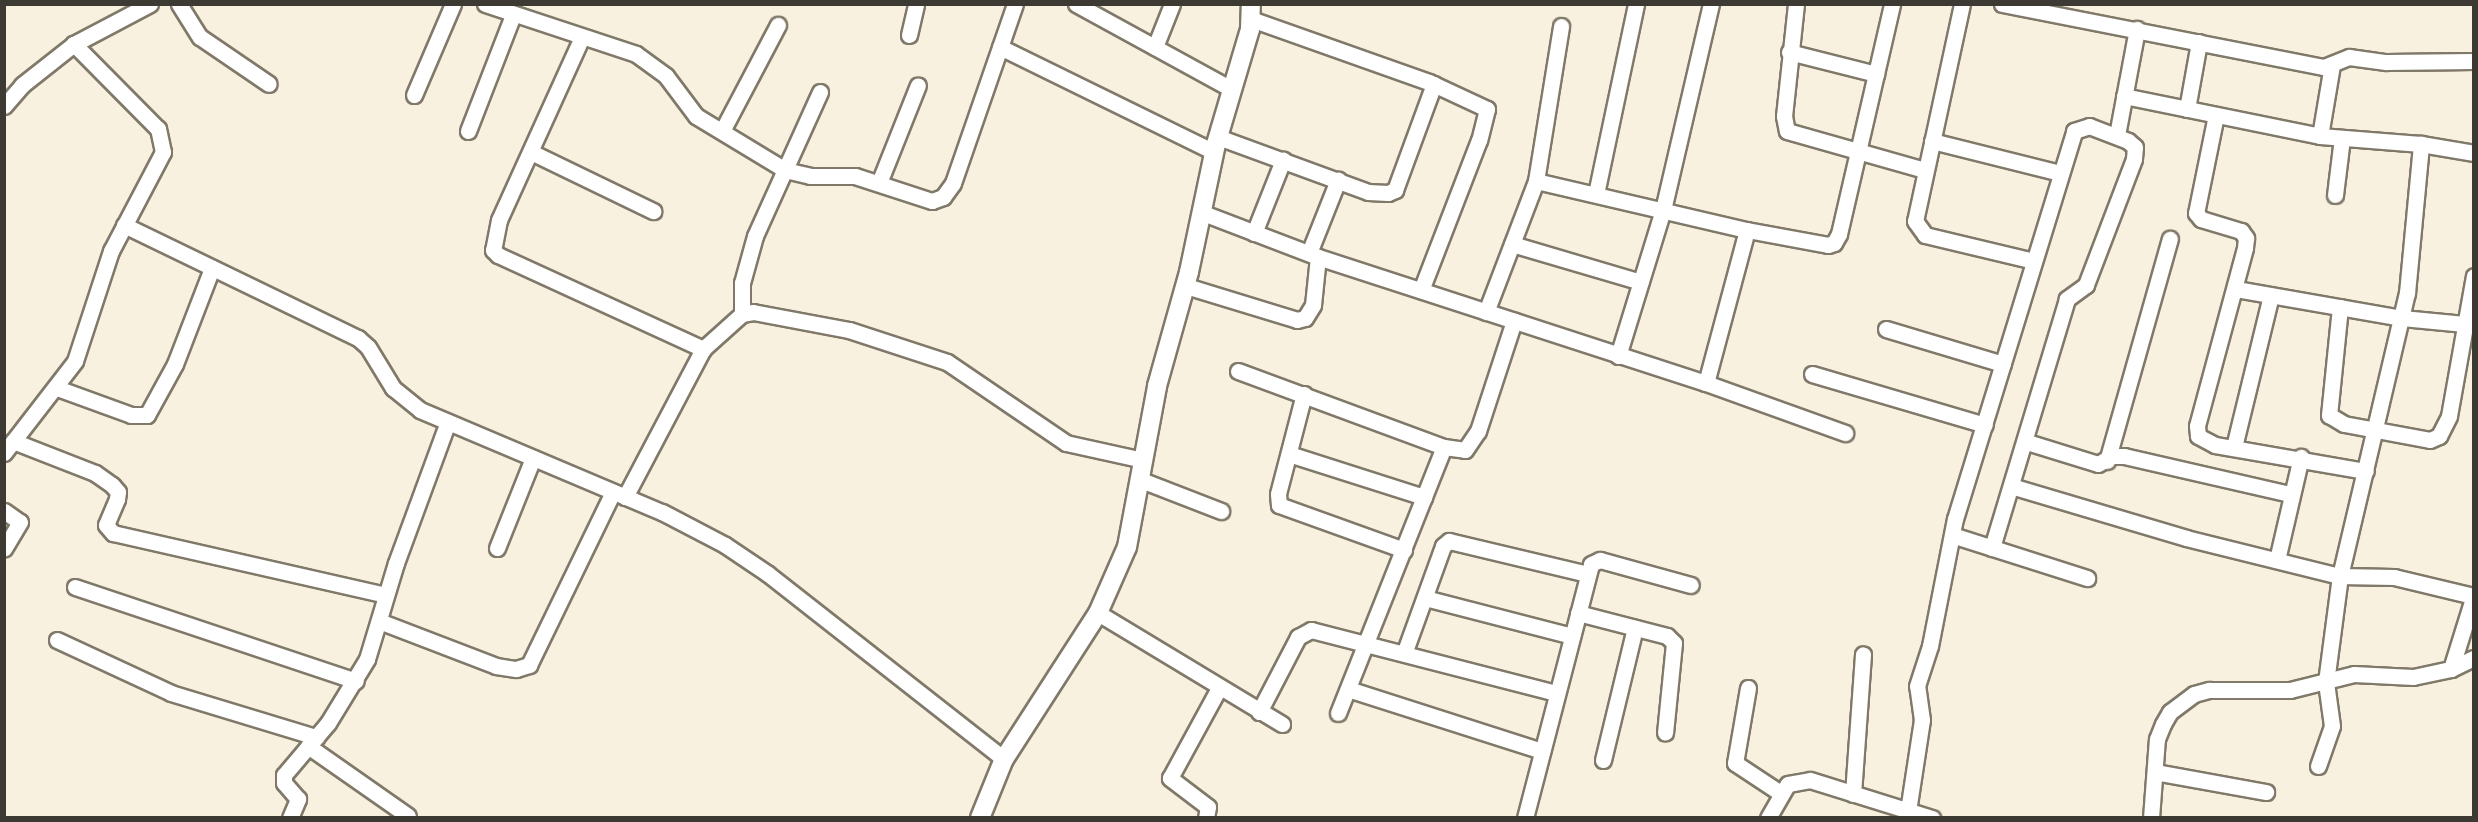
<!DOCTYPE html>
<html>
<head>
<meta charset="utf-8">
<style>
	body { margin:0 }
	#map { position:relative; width:2478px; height:822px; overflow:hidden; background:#f8f1df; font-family:Manrope,sans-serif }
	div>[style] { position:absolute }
	.roads { filter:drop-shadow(2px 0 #807969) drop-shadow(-2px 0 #807969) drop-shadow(0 2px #807969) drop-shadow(0 -2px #807969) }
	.minor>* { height:15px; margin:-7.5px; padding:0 7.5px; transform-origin:7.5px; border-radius:7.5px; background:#fff }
	.tertiary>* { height:18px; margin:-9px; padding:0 9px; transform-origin:9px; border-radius:9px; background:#fff }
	span { translate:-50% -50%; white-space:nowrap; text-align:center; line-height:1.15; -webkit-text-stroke:6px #fff; paint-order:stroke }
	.frame { position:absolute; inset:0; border:6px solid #3d3a33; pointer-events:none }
</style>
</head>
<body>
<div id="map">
	<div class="roads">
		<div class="minor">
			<div style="left:179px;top:4px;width:39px;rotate:58deg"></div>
			<div style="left:200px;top:37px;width:83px;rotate:34.3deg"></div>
			<div style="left:485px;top:4px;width:159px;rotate:18.3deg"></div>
			<div style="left:636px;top:54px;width:37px;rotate:36deg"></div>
			<div style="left:666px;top:76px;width:50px;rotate:53.1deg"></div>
			<div style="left:696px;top:116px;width:104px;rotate:31.2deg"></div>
			<div style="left:785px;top:170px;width:26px;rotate:13deg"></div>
			<div style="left:810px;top:176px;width:45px"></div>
			<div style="left:855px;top:176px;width:81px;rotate:18deg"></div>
			<div style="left:932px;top:201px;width:12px;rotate:-20deg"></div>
			<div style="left:943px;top:197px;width:17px;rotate:-54deg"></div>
			<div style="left:953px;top:183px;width:189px;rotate:-70.9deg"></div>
			<div style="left:1076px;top:4px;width:177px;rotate:28.7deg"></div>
			<div style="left:1796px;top:4px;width:113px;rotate:96.1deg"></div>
			<div style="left:1784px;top:116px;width:15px;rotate:79deg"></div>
			<div style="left:1787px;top:131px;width:143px;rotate:15.8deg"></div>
			<div style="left:1962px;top:4px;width:222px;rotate:102.2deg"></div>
			<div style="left:1915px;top:221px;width:17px;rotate:54deg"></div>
			<div style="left:1925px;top:235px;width:112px;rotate:13.4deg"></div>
			<div style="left:2002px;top:4px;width:328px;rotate:11.1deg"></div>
			<div style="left:2324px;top:67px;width:27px;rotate:-22deg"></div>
			<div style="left:2349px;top:57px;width:37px;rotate:8deg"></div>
			<div style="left:2386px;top:62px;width:88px;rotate:-0.7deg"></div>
			<div style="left:1251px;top:19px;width:189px;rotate:19.5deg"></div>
			<div style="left:1429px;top:82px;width:64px;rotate:25deg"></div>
			<div style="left:1487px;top:109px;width:32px;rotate:104deg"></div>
			<div style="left:1479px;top:140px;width:161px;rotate:111.1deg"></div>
			<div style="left:909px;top:35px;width:32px;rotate:-77deg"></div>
			<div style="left:582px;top:37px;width:201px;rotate:114.4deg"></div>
			<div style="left:499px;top:220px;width:31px;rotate:101deg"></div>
			<div style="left:493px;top:250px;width:7px;rotate:45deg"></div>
			<div style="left:498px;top:255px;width:226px;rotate:24.6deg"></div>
			<div style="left:1000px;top:47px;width:238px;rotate:26.1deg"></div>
			<div style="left:1155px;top:47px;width:46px;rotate:-68.4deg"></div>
			<div style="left:1789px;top:52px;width:90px;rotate:14.2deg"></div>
			<div style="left:414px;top:95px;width:99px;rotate:-66.8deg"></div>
			<div style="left:2124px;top:96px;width:200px;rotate:11.5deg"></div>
			<div style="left:2320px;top:136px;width:101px;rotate:4.5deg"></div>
			<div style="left:2421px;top:144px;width:54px;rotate:9.6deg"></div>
			<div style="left:4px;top:106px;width:28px;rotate:-49deg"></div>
			<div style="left:22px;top:85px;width:66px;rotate:-38.3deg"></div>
			<div style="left:74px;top:44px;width:86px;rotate:-27.8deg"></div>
			<div style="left:2187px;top:109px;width:68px;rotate:-79.8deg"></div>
			<div style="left:2216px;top:115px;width:100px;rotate:101.5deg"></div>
			<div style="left:2196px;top:213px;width:8px;rotate:50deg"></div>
			<div style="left:2201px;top:219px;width:42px;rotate:16.7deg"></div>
			<div style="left:2241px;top:231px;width:9px;rotate:54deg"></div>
			<div style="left:2246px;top:238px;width:10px;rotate:96deg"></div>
			<div style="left:2245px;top:248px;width:184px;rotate:105.1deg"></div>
			<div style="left:2197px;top:426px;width:10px;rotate:84deg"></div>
			<div style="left:2198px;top:436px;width:19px;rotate:28deg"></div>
			<div style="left:2215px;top:445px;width:153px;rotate:9.8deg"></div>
			<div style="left:468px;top:131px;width:124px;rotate:-68.8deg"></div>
			<div style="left:722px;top:131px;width:120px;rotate:-62.2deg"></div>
			<div style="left:2117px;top:135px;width:108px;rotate:-79.3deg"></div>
			<div style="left:2320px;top:136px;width:72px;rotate:-80.4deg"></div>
			<div style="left:1218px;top:137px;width:160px;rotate:20.1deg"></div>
			<div style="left:1368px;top:192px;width:20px;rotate:3deg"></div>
			<div style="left:1388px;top:193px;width:8px;rotate:-23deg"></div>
			<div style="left:1395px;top:190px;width:113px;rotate:-69.8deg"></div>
			<div style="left:1932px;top:141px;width:132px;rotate:14deg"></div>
			<div style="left:531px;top:152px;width:136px;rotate:25.8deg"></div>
			<div style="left:1536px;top:181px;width:217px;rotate:13.1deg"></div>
			<div style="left:1747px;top:230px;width:82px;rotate:10.5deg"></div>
			<div style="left:1828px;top:245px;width:6px;rotate:-18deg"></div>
			<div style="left:1834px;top:243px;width:10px;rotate:-61deg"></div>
			<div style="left:1839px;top:234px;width:236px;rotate:-77deg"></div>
			<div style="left:879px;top:183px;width:105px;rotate:-68.3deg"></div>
			<div style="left:1596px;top:194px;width:194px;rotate:-78.1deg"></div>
			<div style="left:2335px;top:195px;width:57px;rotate:-83deg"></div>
			<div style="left:1203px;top:213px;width:123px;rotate:20.9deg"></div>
			<div style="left:1318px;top:257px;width:408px;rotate:18deg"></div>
			<div style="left:1706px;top:383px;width:148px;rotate:19.8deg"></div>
			<div style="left:124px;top:225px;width:260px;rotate:25.8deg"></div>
			<div style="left:358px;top:338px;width:13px;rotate:42deg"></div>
			<div style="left:368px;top:347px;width:48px;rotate:58.6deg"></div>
			<div style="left:393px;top:388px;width:35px;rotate:39deg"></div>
			<div style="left:420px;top:410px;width:263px;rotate:22.9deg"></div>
			<div style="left:662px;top:512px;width:71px;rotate:27.6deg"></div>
			<div style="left:725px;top:545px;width:52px;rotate:34deg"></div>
			<div style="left:768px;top:574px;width:300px;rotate:38.1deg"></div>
			<div style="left:1254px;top:233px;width:79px;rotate:-68.3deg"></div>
			<div style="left:1512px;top:244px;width:134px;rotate:16.4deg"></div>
			<div style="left:1309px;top:253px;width:79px;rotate:-68.3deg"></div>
			<div style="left:1186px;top:286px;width:116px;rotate:17deg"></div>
			<div style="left:1297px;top:320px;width:8px;rotate:-14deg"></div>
			<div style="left:1305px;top:318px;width:15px;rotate:-58deg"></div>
			<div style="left:1313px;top:305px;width:48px;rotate:-84.1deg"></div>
			<div style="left:2236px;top:289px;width:169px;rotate:9.9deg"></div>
			<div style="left:2402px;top:318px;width:63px;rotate:5.4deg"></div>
			<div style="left:2340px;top:307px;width:109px;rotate:95.8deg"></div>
			<div style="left:2329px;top:415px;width:17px;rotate:31deg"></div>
			<div style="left:2344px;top:424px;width:87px;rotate:10.5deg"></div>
			<div style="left:2430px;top:440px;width:10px;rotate:-24deg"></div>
			<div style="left:2439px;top:436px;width:22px;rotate:-63deg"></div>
			<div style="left:2449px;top:416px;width:142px;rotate:-79.9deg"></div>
			<div style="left:1486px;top:312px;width:140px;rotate:-69.1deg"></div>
			<div style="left:1536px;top:181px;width:157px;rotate:-80.8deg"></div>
			<div style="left:742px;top:314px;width:31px;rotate:-90deg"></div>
			<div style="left:742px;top:283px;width:49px;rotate:-74.5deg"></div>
			<div style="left:755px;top:236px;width:158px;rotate:-65.7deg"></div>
			<div style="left:1886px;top:329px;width:122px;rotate:16.7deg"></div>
			<div style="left:1618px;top:356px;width:153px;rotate:-72.9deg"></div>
			<div style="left:1663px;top:210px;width:212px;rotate:-76.9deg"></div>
			<div style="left:1238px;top:371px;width:220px;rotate:20.3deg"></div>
			<div style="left:1444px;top:447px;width:21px;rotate:8deg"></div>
			<div style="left:1465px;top:450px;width:23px;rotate:-56deg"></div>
			<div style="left:1478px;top:431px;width:116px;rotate:-71.9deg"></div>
			<div style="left:1812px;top:374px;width:180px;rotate:16.4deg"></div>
			<div style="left:1706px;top:383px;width:158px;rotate:-75deg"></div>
			<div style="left:57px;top:388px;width:79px;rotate:20deg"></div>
			<div style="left:131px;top:415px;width:16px"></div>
			<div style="left:147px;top:415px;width:58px;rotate:-61.2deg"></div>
			<div style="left:175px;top:364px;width:103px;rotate:-68.9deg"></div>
			<div style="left:1304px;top:394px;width:103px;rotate:104.6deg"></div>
			<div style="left:1278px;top:494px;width:11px;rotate:85deg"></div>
			<div style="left:1279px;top:505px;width:133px;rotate:19.8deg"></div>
			<div style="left:13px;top:441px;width:88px;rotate:21.3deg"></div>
			<div style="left:95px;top:473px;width:21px;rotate:35deg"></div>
			<div style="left:112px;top:485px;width:9px;rotate:49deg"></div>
			<div style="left:118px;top:492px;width:7px;rotate:98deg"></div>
			<div style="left:117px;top:499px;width:28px;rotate:113deg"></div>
			<div style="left:106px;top:525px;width:11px;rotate:49deg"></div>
			<div style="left:113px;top:533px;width:280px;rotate:12.8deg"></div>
			<div style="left:2027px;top:442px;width:74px;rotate:17.2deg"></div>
			<div style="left:2098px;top:464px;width:16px;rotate:-30deg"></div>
			<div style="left:2112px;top:456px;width:12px"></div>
			<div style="left:2124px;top:456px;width:170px;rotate:12.9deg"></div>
			<div style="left:2234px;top:447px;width:156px;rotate:-76.3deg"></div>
			<div style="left:4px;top:453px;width:116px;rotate:-52.3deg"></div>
			<div style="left:75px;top:361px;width:116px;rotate:-71.9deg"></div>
			<div style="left:111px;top:251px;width:112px;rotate:-62.3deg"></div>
			<div style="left:163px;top:152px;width:24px;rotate:-102deg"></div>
			<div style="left:158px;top:129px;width:120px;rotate:-134.7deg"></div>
			<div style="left:1289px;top:454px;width:142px;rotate:17.7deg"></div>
			<div style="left:2107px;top:461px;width:231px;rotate:-74.2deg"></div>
			<div style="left:1141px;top:480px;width:86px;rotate:21.2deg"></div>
			<div style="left:2011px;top:486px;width:183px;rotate:16.5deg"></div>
			<div style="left:2186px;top:538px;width:159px;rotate:13.9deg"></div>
			<div style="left:2340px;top:576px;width:54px;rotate:1.1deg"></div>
			<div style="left:2394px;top:577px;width:81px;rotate:13.5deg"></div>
			<div style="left:625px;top:497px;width:167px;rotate:-62.2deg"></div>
			<div style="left:703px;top:349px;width:52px;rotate:-41.9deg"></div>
			<div style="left:742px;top:314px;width:11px;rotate:-10deg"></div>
			<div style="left:753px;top:312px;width:98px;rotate:10.6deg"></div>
			<div style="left:849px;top:330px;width:103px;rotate:18.1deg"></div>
			<div style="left:947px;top:362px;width:144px;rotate:34.2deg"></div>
			<div style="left:1066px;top:443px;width:79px;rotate:12.4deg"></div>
			<div style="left:4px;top:511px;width:19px;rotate:35deg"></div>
			<div style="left:20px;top:522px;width:31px;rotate:121deg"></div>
			<div style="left:1952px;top:535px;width:142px;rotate:17.7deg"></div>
			<div style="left:497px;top:548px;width:97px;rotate:-68.2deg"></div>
			<div style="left:2277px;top:560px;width:106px;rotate:-76.9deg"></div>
			<div style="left:75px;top:587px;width:296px;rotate:18.5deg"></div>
			<div style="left:1425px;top:598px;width:152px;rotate:14.5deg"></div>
			<div style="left:1098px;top:613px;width:215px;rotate:31.1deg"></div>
			<div style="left:1578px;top:613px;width:92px;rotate:14.5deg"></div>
			<div style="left:1667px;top:636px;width:10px;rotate:45deg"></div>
			<div style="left:1674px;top:643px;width:90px;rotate:95.7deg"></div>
			<div style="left:379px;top:621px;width:125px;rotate:21deg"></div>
			<div style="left:496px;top:666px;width:20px;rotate:9deg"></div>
			<div style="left:516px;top:669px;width:14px;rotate:-17deg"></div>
			<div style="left:529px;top:665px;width:192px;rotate:-64.1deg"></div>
			<div style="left:57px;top:640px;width:126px;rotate:24.9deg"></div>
			<div style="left:171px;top:693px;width:152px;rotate:16.9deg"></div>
			<div style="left:1405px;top:651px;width:112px;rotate:-70.1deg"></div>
			<div style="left:1443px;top:546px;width:8px;rotate:-40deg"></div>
			<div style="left:1449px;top:541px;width:143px;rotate:13.4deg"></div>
			<div style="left:2451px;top:669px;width:77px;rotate:-72.7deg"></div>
			<div style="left:1748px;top:688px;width:76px;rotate:99.8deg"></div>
			<div style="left:1735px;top:763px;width:53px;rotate:33.4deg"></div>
			<div style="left:1348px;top:689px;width:204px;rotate:17.7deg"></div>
			<div style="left:1259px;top:712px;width:85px;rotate:-62.5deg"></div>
			<div style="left:1298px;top:637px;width:15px;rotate:-28deg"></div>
			<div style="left:1311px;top:630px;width:254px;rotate:14.4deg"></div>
			<div style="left:1338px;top:713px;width:286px;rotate:-68.3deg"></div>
			<div style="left:308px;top:746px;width:122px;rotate:35deg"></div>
			<div style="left:1603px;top:760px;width:136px;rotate:-76.4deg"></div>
			<div style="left:2318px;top:766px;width:42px;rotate:-70.7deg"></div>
			<div style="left:2332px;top:726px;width:44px;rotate:-97.8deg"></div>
			<div style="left:2326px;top:682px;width:107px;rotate:-82.5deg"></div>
			<div style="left:2340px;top:576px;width:291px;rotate:-76.7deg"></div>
			<div style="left:2407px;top:293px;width:150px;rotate:-84.6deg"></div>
			<div style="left:2155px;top:772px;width:113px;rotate:10.2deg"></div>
			<div style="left:1853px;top:794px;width:140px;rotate:-85.9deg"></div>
			<div style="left:1908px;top:811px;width:92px;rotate:-81.3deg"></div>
			<div style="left:1922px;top:720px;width:34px;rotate:-98deg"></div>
			<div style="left:1917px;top:686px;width:42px;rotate:-72deg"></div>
			<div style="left:1930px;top:646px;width:129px;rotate:-78.9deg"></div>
			<div style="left:1955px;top:519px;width:406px;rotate:-72.9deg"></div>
			<div style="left:2074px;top:131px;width:16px;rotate:-18deg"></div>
			<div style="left:2089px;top:126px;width:42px;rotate:21deg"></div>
			<div style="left:2128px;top:141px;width:9px;rotate:41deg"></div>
			<div style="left:2135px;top:147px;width:12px;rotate:95deg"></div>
			<div style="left:2134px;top:159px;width:135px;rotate:110.9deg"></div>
			<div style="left:2086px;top:285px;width:24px;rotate:144deg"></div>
			<div style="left:2067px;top:299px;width:260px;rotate:106.8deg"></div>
			<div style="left:290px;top:818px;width:21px;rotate:-67deg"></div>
			<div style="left:298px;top:799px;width:21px;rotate:-131deg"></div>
			<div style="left:284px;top:783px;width:8px;rotate:-90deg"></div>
			<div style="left:284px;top:775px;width:68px;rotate:-49.8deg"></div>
			<div style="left:328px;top:723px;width:75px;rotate:-58.6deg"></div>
			<div style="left:367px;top:659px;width:100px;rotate:-73.2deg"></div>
			<div style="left:396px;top:563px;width:150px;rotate:-69.8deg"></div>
			<div style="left:1206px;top:818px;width:11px;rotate:-80deg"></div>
			<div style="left:1208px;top:807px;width:48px;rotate:-142.7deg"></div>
			<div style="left:1170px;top:778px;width:102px;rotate:-61.4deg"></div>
			<div style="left:1525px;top:818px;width:262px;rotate:-75.4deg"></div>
			<div style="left:1591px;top:564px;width:10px;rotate:-24deg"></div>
			<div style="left:1600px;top:560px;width:94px;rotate:15.4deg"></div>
			<div style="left:1768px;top:818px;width:39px;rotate:-60deg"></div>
			<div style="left:1788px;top:784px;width:22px;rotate:-10deg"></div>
			<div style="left:1810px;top:780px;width:128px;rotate:17.3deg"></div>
			<div style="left:2151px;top:818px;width:79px;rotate:-85.7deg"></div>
			<div style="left:2157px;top:739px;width:16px;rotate:-68deg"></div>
			<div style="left:2163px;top:724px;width:14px;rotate:-60deg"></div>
			<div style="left:2170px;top:712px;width:30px;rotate:-37deg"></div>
			<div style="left:2194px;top:694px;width:16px;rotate:-15deg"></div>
			<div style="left:2209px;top:690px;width:81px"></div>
			<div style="left:2290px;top:690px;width:66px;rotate:-14deg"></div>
			<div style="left:2354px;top:674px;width:59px;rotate:2.9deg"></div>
			<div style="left:2413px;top:677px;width:39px;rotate:-12deg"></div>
			<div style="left:2451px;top:669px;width:25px;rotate:-26deg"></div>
		</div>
		<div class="tertiary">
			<div style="left:980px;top:818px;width:64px;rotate:-67.9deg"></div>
			<div style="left:1004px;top:759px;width:174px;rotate:-57.2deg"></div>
			<div style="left:1098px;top:613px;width:72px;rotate:-66.3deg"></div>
			<div style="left:1127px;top:547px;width:164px;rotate:-79.4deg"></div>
			<div style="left:1157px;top:386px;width:118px;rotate:-74.3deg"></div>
			<div style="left:1189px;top:272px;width:131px;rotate:-78.1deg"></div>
			<div style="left:1216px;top:144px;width:120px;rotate:-73.5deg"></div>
			<div style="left:1250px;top:29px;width:25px;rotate:-88deg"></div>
		</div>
	</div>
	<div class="frame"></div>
</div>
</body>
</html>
